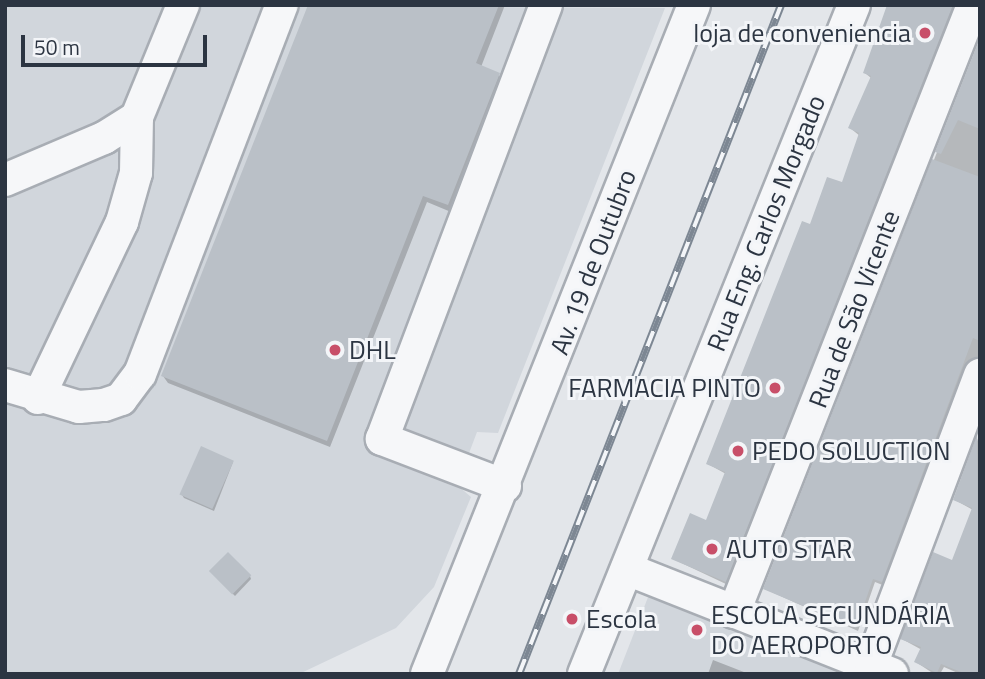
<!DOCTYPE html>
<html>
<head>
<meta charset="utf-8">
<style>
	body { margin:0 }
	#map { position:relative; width:985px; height:679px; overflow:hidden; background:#e3e6ea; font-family:"Titillium Web",sans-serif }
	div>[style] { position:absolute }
	.built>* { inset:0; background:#d1d6dc }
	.shadow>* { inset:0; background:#0003 }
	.building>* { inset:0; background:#bac0c7; transform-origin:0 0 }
	.roads { filter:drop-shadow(2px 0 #a8adb4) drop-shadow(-2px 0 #a8adb4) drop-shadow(0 2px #a8adb4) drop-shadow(0 -2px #a8adb4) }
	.minor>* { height:32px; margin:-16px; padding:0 16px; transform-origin:16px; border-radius:16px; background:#f6f7f9 }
	.rail>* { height:8px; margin-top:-4px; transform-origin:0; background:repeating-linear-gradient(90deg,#f3f5f8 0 16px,#7d8793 0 32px); box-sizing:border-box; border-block:2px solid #7d8793 }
	.dots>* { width:19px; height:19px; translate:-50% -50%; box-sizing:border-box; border:4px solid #f3f5f8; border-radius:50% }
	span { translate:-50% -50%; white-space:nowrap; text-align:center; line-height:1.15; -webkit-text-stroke:6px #f3f5f8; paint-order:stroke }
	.poi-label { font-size:26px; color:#2c3542 }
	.right { translate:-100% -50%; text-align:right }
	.left { translate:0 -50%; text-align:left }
	.street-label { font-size:26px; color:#2c3542 }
	.frame { position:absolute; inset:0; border:7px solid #2c3542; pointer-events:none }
	.scale { position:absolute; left:21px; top:35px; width:186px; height:32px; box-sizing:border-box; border:4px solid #2c3542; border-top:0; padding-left:9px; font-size:21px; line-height:24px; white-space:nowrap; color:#2c3542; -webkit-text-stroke:5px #f3f5f8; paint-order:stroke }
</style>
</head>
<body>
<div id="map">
	<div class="built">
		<div style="clip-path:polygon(5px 5px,665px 8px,498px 433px,477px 432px,457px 485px,471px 497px,434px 587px,396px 628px,299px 674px,5px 674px)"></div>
		<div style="clip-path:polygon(652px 587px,867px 674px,618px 674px)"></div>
	</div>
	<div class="shadow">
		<div style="clip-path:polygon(310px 5px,505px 5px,481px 67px,498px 74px,503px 81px,451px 212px,427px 202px,330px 447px,168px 383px,163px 376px)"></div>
		<div style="clip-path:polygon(890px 5px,957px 5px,728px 585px,673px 559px,707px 522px,726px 474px,708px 464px,811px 226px,843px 185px,860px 136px,850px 128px,871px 78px,865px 73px)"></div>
		<div style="clip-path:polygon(980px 43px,980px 361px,885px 586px,875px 582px,858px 631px,765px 589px)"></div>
		<div style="clip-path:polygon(980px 433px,980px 674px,960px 674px,944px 667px,940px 674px,934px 674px,916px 662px,922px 650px,902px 639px,953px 563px,973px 510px,955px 500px)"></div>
		<div style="clip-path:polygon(233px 462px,214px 511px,184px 498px,182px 495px)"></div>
		<div style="clip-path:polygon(213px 574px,250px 576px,251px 579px,235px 596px)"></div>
		<div style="clip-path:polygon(713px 660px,749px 674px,708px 674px)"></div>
	</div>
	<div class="building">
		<div style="clip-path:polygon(308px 5px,499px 5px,476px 63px,500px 73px,448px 205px,423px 196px,327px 441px,161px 376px)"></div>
		<div style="clip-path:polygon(887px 5px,953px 5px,726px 582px,671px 559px,690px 513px,706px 520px,725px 472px,706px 464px,802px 221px,810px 224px,827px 177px,842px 182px,859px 133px,848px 128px,871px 76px,863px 73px)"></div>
		<div style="clip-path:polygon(980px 38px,980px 129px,958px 120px,941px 154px,935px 152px)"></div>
		<div style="clip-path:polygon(932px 159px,980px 177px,980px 341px,973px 338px,882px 582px,873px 579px,856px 628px,763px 589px)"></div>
		<div style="clip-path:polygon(977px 435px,980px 674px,966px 674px,941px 664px,937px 673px,914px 662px,921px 647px,900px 639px,933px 552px,952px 560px,972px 508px,953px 500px)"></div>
		<div style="left:201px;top:446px;width:36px;height:53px;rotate:24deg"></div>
		<div style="left:228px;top:552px;width:33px;height:27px;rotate:45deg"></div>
	</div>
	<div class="roads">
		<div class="minor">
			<div style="left:5px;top:180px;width:108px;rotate:-23deg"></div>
			<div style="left:104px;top:138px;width:39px;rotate:-32deg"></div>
			<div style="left:137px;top:117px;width:121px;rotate:-67.7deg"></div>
			<div style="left:5px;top:385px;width:77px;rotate:16.6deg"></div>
			<div style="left:79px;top:407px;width:25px;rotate:-5deg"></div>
			<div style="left:104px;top:405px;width:18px;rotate:-19deg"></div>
			<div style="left:121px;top:399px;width:31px;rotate:-53deg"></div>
			<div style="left:140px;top:374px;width:395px;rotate:-69deg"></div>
			<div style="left:38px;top:398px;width:195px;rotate:-64.5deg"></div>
			<div style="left:122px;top:222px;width:51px;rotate:-74.1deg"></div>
			<div style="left:136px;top:173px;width:56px;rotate:-89deg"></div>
			<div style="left:505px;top:486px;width:132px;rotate:-159.1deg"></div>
			<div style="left:382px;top:439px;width:464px;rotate:-69.3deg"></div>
			<div style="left:627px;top:569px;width:285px;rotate:21.6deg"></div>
			<div style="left:734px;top:612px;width:652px;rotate:-68.51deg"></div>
			<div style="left:871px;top:665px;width:310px;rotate:-69.4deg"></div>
			<div style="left:427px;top:674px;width:720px;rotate:-68.24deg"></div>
			<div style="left:584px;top:674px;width:721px;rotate:-68.02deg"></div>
		</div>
	</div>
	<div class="rail">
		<div style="left:519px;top:674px;width:718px;rotate:-68.61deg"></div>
	</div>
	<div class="dots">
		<div style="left:925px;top:33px;background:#c84f69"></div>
		<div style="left:335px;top:350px;background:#c84f69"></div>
		<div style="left:775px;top:388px;background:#c84f69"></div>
		<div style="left:738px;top:451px;background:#c84f69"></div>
		<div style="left:712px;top:549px;background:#c84f69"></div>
		<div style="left:572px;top:619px;background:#c84f69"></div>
		<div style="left:697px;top:630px;background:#c84f69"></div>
	</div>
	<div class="poi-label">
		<span class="right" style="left:911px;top:33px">loja de conveniencia</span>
		<span class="left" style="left:349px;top:350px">DHL</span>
		<span class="right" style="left:761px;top:388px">FARMACIA PINTO</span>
		<span class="left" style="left:752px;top:451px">PEDO SOLUCTION</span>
		<span class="left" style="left:726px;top:549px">AUTO STAR</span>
		<span class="left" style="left:711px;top:630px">ESCOLA SECUNDÁRIA<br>DO AEROPORTO</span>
		<span class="left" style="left:586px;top:619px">Escola</span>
	</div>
	<div class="street-label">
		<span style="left:766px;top:223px;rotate:-68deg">Rua Eng. Carlos Morgado</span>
		<span style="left:593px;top:262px;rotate:-69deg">Av. 19 de Outubro</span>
		<span style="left:854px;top:309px;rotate:-69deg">Rua de São Vicente</span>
	</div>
	<div class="frame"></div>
	<div class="scale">50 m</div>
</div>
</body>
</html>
